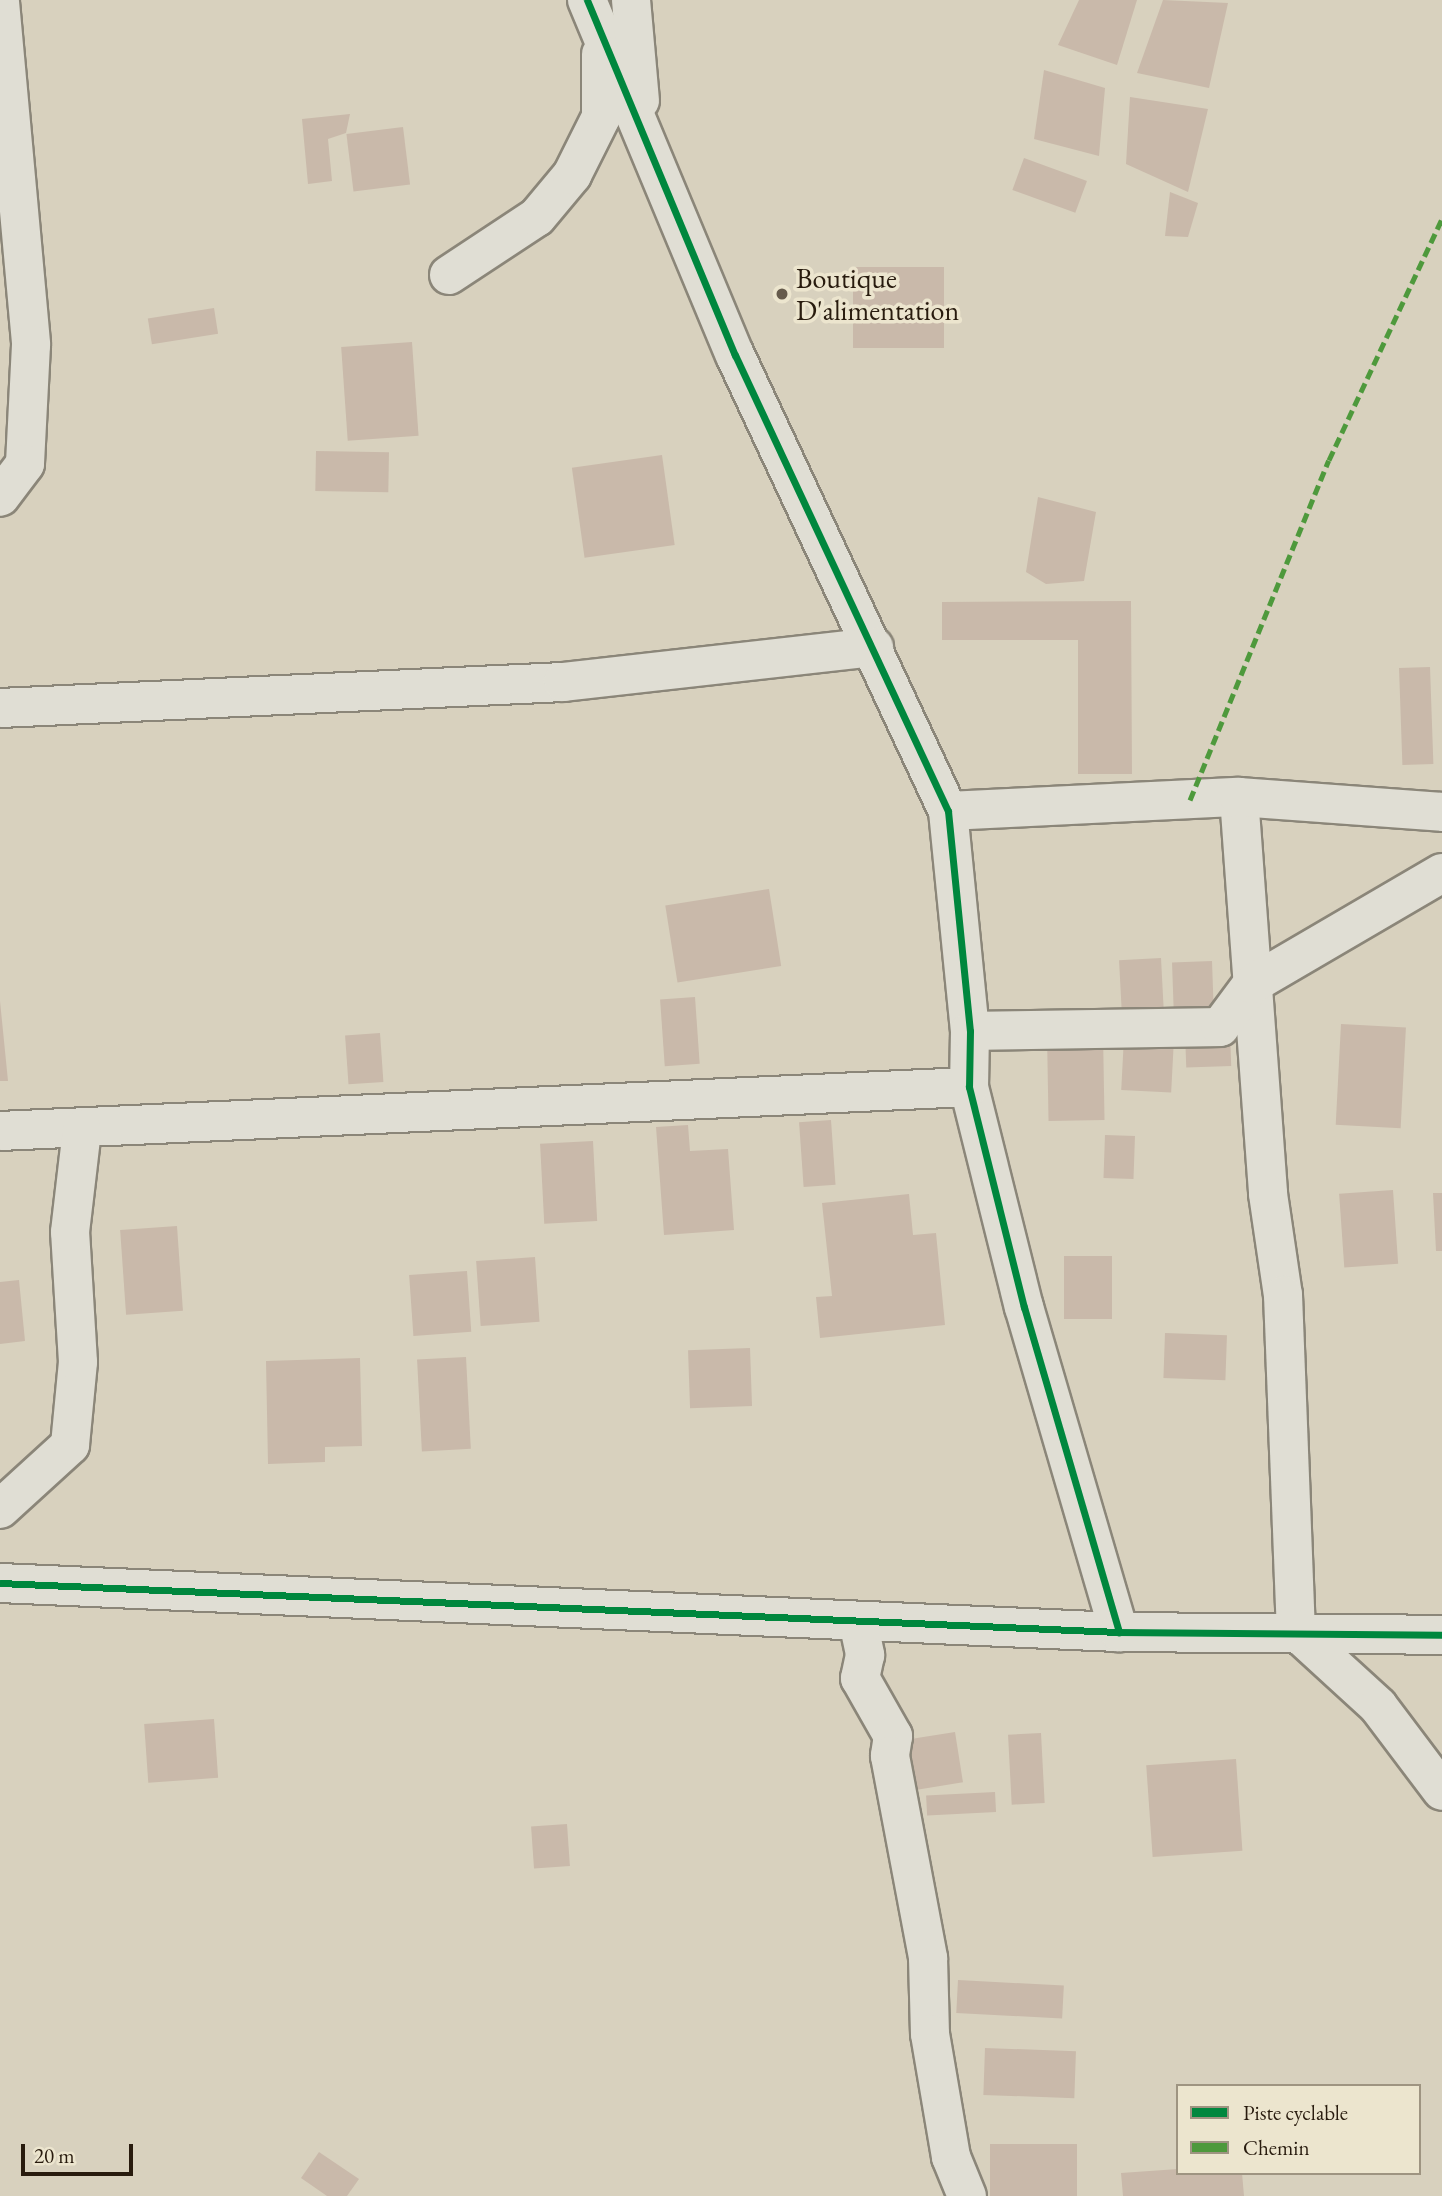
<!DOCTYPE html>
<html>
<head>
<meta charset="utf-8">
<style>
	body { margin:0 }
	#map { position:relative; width:1442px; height:2196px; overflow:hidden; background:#d8d1be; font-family:"EB Garamond",serif }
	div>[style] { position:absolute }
	.building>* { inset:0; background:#c9b9aa; transform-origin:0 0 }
	.roads { filter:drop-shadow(2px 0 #8b8679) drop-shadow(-2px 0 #8b8679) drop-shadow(0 2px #8b8679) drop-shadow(0 -2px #8b8679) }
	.minor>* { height:38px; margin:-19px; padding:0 19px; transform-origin:19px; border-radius:19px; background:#e0ded4 }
	.quiet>* { height:5px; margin-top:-2.5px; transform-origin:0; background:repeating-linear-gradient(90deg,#4e993c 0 10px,transparent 0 15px) }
	.cycleway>* { height:7px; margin:-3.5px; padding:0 3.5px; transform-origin:3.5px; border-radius:3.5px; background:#00873e }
	.dots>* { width:19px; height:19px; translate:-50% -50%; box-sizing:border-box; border:4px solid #ece5ce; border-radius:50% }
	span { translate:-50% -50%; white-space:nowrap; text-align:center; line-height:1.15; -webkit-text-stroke:7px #ece5ce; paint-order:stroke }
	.poi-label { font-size:28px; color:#281b0e }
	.left { translate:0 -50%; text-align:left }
	.legend { position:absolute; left:1176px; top:2084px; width:245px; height:91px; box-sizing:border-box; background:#ece5ce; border:2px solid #9e9481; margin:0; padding:9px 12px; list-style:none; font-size:21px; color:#281b0e }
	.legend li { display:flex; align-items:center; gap:14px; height:35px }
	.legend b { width:35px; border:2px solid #9e9481 }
	.scale { position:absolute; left:21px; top:2144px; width:112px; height:32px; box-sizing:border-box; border:4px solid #281b0e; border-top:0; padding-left:9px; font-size:21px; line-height:24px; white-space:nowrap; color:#281b0e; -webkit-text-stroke:5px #ece5ce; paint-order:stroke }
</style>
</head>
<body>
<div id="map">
	<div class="building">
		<div style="clip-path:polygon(1079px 0,1137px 0,1117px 65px,1058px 45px)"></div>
		<div style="clip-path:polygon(1163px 0,1228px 3px,1209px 88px,1137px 73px)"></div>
		<div style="clip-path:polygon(1044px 70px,1105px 88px,1099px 156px,1034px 139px)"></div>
		<div style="clip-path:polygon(1130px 97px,1208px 109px,1188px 192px,1126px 164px)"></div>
		<div style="clip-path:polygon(350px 114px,346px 133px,328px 139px,332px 181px,308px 184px,302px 119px)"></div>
		<div style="left:403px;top:127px;width:58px;height:57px;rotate:83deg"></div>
		<div style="left:1024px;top:158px;width:67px;height:34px;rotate:20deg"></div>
		<div style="clip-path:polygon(1170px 192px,1198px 203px,1188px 237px,1165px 236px)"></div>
		<div style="left:853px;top:267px;width:91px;height:81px"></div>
		<div style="left:214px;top:308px;width:26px;height:67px;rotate:81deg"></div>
		<div style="left:412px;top:342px;width:94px;height:71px;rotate:86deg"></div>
		<div style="left:316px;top:451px;width:73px;height:40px;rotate:1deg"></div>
		<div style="left:662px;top:455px;width:91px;height:91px;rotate:82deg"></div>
		<div style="clip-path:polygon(1038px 497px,1096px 512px,1084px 581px,1046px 584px,1026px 572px)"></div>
		<div style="clip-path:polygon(1131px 601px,1132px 774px,1078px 774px,1078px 640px,942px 640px,942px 602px)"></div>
		<div style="left:1430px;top:667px;width:97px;height:31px;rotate:88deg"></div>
		<div style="left:769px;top:889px;width:78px;height:105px;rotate:81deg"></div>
		<div style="left:1161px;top:958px;width:61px;height:42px;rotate:87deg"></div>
		<div style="left:1212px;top:961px;width:59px;height:40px;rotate:88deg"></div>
		<div style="left:695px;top:997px;width:67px;height:35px;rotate:86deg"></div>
		<div style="clip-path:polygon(0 1001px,8px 1081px,0 1081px)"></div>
		<div style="left:1341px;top:1024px;width:65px;height:101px;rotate:3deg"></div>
		<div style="left:1230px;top:1031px;width:35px;height:45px;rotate:88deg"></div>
		<div style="left:380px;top:1033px;width:49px;height:35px;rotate:86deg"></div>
		<div style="left:1103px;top:1033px;width:87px;height:56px;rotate:89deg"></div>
		<div style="left:1124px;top:1037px;width:50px;height:53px;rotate:3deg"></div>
		<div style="left:831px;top:1120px;width:65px;height:32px;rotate:86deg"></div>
		<div style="clip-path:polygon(688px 1125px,690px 1151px,728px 1149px,734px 1230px,664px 1235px,656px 1127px)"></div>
		<div style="left:1105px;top:1135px;width:30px;height:43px;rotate:2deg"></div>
		<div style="left:593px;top:1141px;width:80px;height:53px;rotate:87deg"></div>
		<div style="left:1393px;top:1190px;width:74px;height:54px;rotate:86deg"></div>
		<div style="clip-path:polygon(1433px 1193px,1442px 1193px,1442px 1251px,1436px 1251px)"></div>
		<div style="clip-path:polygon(909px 1194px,913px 1235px,936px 1233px,945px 1325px,820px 1338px,816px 1297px,832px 1296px,822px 1203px)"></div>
		<div style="left:177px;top:1226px;width:85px;height:57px;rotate:86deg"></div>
		<div style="left:1064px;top:1256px;width:48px;height:63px"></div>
		<div style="left:535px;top:1257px;width:65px;height:59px;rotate:86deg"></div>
		<div style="left:467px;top:1271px;width:61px;height:58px;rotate:86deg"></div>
		<div style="clip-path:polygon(19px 1280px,25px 1341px,0 1344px,0 1282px)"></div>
		<div style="left:1165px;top:1333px;width:62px;height:45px;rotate:2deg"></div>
		<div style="left:750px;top:1348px;width:58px;height:62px;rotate:88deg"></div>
		<div style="left:466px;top:1357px;width:92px;height:49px;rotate:87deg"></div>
		<div style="clip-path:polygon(360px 1358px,362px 1446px,325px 1447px,325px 1462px,268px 1464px,266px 1361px)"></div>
		<div style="left:214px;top:1719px;width:59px;height:70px;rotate:86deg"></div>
		<div style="left:955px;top:1732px;width:51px;height:48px;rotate:81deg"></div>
		<div style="left:1041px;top:1733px;width:70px;height:33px;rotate:87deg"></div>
		<div style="left:1236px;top:1759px;width:92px;height:90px;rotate:86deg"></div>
		<div style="left:995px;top:1792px;width:20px;height:69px;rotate:87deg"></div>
		<div style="left:567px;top:1824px;width:42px;height:36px;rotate:86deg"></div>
		<div style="left:958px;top:1980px;width:106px;height:33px;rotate:3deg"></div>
		<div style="left:985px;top:2048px;width:91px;height:47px;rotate:2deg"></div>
		<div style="left:1077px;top:2144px;width:52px;height:87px;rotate:90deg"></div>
		<div style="clip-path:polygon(319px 2152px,359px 2179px,347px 2196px,327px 2196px,301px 2178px)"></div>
		<div style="clip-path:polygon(1178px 2169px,1242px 2173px,1244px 2196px,1123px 2196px,1121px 2173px)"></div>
	</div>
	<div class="roads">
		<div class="minor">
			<div style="left:587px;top:0;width:385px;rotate:67.4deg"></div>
			<div style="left:735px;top:355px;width:503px;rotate:64.96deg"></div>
			<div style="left:948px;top:811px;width:221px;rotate:84.3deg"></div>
			<div style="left:970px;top:1031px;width:56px;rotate:91deg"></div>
			<div style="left:969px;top:1087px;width:227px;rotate:76deg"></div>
			<div style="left:1024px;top:1307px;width:339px;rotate:73.7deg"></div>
			<div style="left:631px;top:0;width:101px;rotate:84.9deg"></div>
			<div style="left:0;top:2px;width:344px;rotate:84.8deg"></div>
			<div style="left:31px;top:345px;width:119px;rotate:92.9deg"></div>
			<div style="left:25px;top:464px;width:41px;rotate:127.1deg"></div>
			<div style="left:449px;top:275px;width:105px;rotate:-33.4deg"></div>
			<div style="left:537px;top:217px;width:55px;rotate:-50.2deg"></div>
			<div style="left:572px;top:175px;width:65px;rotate:-63.4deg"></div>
			<div style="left:601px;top:117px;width:63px;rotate:-90deg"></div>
			<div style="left:0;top:708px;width:564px;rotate:-2.64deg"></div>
			<div style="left:563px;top:682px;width:313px;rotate:-6.4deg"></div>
			<div style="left:1239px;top:797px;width:398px;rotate:85.8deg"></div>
			<div style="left:1268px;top:1194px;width:102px;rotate:81.6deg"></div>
			<div style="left:1283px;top:1295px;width:336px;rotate:87.8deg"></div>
			<div style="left:1296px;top:1631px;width:111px;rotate:42.4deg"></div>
			<div style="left:1378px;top:1706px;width:106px;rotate:53deg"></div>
			<div style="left:948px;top:811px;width:291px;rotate:-2.8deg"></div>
			<div style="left:1239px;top:797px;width:204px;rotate:4.2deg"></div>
			<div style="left:970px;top:1031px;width:250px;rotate:-0.9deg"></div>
			<div style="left:1220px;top:1027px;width:54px;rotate:-53.3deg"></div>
			<div style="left:1252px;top:984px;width:220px;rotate:-30.3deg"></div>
			<div style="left:0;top:1131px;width:970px;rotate:-2.6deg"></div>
			<div style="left:0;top:1509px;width:95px;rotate:-42.4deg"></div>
			<div style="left:70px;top:1445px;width:83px;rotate:-84.5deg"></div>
			<div style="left:78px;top:1362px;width:130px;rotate:-93.5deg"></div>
			<div style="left:70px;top:1232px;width:103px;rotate:-83.3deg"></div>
			<div style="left:0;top:1583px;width:1120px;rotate:2.51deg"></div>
			<div style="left:1119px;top:1632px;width:323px;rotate:0.5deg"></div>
			<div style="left:858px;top:1621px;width:35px;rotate:78deg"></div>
			<div style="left:865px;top:1655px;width:24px;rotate:102deg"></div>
			<div style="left:860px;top:1678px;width:67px;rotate:60.4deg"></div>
			<div style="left:893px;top:1736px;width:20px;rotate:99deg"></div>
			<div style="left:890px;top:1756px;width:206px;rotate:79.3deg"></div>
			<div style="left:928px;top:1958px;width:76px;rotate:88.5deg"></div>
			<div style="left:930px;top:2034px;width:125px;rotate:80.3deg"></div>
			<div style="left:951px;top:2157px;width:42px;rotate:67.7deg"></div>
		</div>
	</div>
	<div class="quiet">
		<div style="left:1190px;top:800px;width:367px;rotate:-67.8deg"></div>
		<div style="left:1329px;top:460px;width:266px;rotate:-64.9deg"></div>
	</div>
	<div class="cycleway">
		<div style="left:587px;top:0;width:385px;rotate:67.4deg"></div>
		<div style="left:735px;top:355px;width:503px;rotate:64.96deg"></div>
		<div style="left:948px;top:811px;width:221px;rotate:84.3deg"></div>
		<div style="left:970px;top:1031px;width:56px;rotate:91deg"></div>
		<div style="left:969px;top:1087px;width:227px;rotate:76deg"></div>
		<div style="left:1024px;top:1307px;width:339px;rotate:73.7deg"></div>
		<div style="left:0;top:1583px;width:1120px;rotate:2.51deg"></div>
		<div style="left:1119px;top:1632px;width:323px;rotate:0.5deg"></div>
	</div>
	<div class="dots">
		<div style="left:782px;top:294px;background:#665b4c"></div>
	</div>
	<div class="poi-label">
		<span class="left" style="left:796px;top:294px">Boutique<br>D'alimentation</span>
	</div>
	<ul class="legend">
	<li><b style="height:9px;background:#00873e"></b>Piste cyclable</li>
	<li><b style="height:9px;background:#4e993c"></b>Chemin</li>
	</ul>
	<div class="scale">20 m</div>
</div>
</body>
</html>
